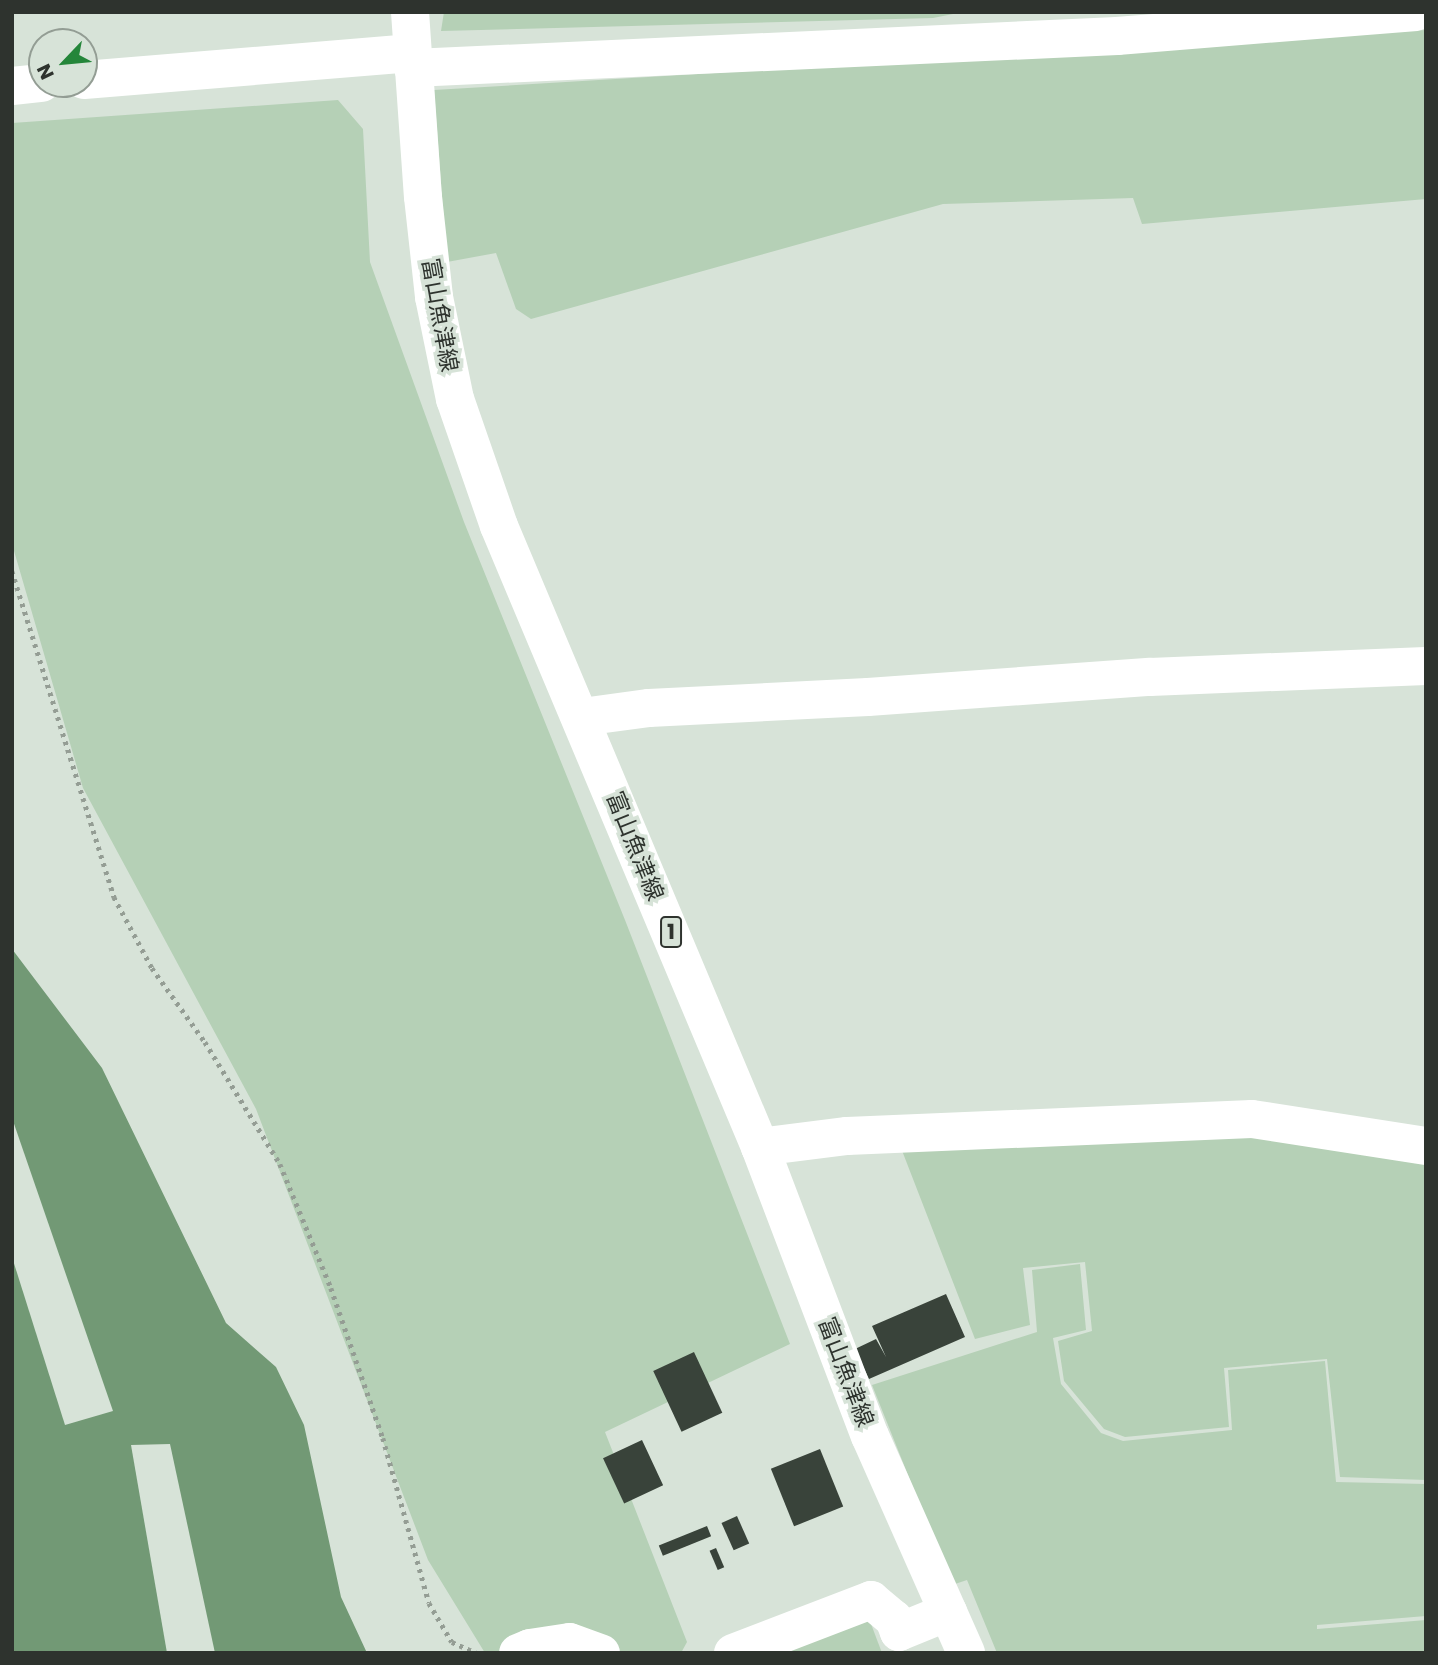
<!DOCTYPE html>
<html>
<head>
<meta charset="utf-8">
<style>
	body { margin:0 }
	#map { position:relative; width:1438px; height:1665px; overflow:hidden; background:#d7e3d8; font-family:Poppins,"Noto Sans JP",sans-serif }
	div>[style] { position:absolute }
	.green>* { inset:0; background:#b5d0b6 }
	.water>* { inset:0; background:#729975 }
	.pier>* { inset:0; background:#d7e3d8 }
	.building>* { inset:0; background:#39433a; transform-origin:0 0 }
	.path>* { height:4.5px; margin-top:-2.25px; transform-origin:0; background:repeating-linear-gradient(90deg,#949d94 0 3.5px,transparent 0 8.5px) }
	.minor>* { height:38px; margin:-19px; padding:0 19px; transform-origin:19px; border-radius:19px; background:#fff }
	.major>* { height:38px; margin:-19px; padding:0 19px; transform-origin:19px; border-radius:19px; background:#fff }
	span { translate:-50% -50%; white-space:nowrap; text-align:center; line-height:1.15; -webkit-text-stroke:7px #d7e3d8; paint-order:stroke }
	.shield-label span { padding:2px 5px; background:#d7e3d8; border:2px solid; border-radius:5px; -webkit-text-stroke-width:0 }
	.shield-label { font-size:21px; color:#2e332e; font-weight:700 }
	.street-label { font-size:23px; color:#2e332e }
	.frame { position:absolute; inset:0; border:14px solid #2e332e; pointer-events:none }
	.north { position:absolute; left:28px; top:28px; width:70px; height:70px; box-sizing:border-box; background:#d7e3d8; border:2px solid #939d94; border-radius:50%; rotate:244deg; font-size:19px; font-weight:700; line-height:28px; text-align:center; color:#2e332e }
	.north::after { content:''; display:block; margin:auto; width:24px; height:32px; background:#24863a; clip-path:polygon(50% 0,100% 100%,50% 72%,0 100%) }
</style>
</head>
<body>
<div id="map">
	<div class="green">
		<div style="clip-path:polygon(444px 12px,963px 12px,933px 18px,441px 31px)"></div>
		<div style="clip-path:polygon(1426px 30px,1426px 199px,1142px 224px,1133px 198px,943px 204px,531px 319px,516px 309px,496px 253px,447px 262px,434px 90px)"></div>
		<div style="clip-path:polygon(338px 100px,363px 129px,370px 262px,464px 522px,625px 920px,790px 1344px,605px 1432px,687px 1642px,681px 1653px,485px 1653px,428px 1560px,256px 1109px,83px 788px,12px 544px,12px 123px)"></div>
		<div style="clip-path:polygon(1255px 1135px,1426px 1160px,1426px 1480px,1340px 1477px,1327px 1359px,1224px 1368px,1229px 1427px,1125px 1437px,1104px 1429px,1064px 1381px,1058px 1341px,1092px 1331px,1085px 1262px,1023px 1268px,1030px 1325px,975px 1339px,901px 1148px)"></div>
		<div style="clip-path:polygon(1080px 1264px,1086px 1330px,1053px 1338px,1061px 1384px,1101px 1433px,1123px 1441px,1232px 1430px,1228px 1370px,1325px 1361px,1336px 1482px,1426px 1484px,1426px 1616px,1317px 1625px,1317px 1629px,1426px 1620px,1426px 1653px,997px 1653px,967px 1580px,952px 1585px,872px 1385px,1037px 1332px,1032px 1270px)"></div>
		<div style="clip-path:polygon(868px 1616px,882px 1653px,777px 1653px)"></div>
	</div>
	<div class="water">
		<div style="clip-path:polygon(12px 949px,102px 1068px,226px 1323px,276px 1367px,304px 1425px,341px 1597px,367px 1653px,12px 1653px)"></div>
	</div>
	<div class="pier">
		<div style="clip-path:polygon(12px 1118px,113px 1411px,65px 1425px,12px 1257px)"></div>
		<div style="clip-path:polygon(170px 1444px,215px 1653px,167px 1653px,131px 1445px)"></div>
	</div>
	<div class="building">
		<div style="clip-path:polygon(946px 1294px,965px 1337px,869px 1379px,855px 1349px,876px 1339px,886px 1357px,872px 1326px)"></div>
		<div style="left:694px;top:1352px;width:67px;height:45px;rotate:65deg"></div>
		<div style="left:642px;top:1440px;width:50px;height:43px;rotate:65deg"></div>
		<div style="left:820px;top:1449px;width:62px;height:53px;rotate:68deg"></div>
		<div style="left:737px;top:1516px;width:30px;height:17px;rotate:66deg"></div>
		<div style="left:707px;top:1526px;width:11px;height:52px;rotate:68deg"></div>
		<div style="left:716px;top:1548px;width:21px;height:7px;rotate:67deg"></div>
	</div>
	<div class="path">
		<div style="left:12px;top:571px;width:342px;rotate:72.6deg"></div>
		<div style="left:114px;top:897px;width:81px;rotate:61.8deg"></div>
		<div style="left:152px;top:968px;width:91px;rotate:54.4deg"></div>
		<div style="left:205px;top:1042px;width:143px;rotate:58.4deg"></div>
		<div style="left:280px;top:1164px;width:134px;rotate:67.6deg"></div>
		<div style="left:331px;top:1288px;width:159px;rotate:70.9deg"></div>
		<div style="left:383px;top:1438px;width:171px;rotate:74.4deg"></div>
		<div style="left:429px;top:1603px;width:45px;rotate:59.5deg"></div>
		<div style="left:452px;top:1642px;width:27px;rotate:24deg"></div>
	</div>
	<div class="minor">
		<div style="left:413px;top:68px;width:705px;rotate:-2.6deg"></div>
		<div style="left:1117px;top:36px;width:300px;rotate:-4.6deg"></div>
		<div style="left:84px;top:80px;width:329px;rotate:-4.7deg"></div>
		<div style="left:12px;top:86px;width:30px;rotate:-6deg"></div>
		<div style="left:582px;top:717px;width:68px;rotate:-7.7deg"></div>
		<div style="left:649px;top:708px;width:219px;rotate:-2.9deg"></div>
		<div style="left:868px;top:697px;width:283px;rotate:-4.1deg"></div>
		<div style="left:1150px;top:677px;width:276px;rotate:-2.3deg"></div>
		<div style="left:760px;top:1147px;width:88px;rotate:-7.2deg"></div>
		<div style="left:847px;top:1136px;width:405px;rotate:-2.4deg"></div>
		<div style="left:1252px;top:1119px;width:176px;rotate:8.8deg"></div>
		<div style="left:518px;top:1653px;width:13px;rotate:-23deg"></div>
		<div style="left:530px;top:1648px;width:40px;rotate:-8.5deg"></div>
		<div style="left:570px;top:1642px;width:33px;rotate:20deg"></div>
		<div style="left:733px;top:1653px;width:148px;rotate:-21deg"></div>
		<div style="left:871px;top:1600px;width:30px;rotate:40deg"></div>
		<div style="left:894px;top:1619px;width:14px;rotate:69deg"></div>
		<div style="left:899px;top:1632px;width:53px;rotate:-22.2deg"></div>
	</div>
	<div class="major">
		<div style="left:410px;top:12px;width:185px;rotate:86deg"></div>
		<div style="left:423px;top:197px;width:101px;rotate:83.7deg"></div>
		<div style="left:434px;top:297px;width:104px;rotate:78.4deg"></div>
		<div style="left:455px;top:399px;width:134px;rotate:70.9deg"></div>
		<div style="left:499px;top:526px;width:674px;rotate:67.2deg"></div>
		<div style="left:760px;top:1147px;width:309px;rotate:69.2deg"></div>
		<div style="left:870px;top:1436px;width:237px;rotate:66.1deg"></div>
	</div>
	<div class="shield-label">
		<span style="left:671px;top:932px">1</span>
	</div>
	<div class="street-label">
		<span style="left:440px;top:315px;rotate:80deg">富山魚津線</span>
		<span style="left:635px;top:846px;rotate:68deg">富山魚津線</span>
		<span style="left:846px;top:1372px;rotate:69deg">富山魚津線</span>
	</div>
	<div class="frame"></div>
	<div class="north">N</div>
</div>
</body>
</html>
